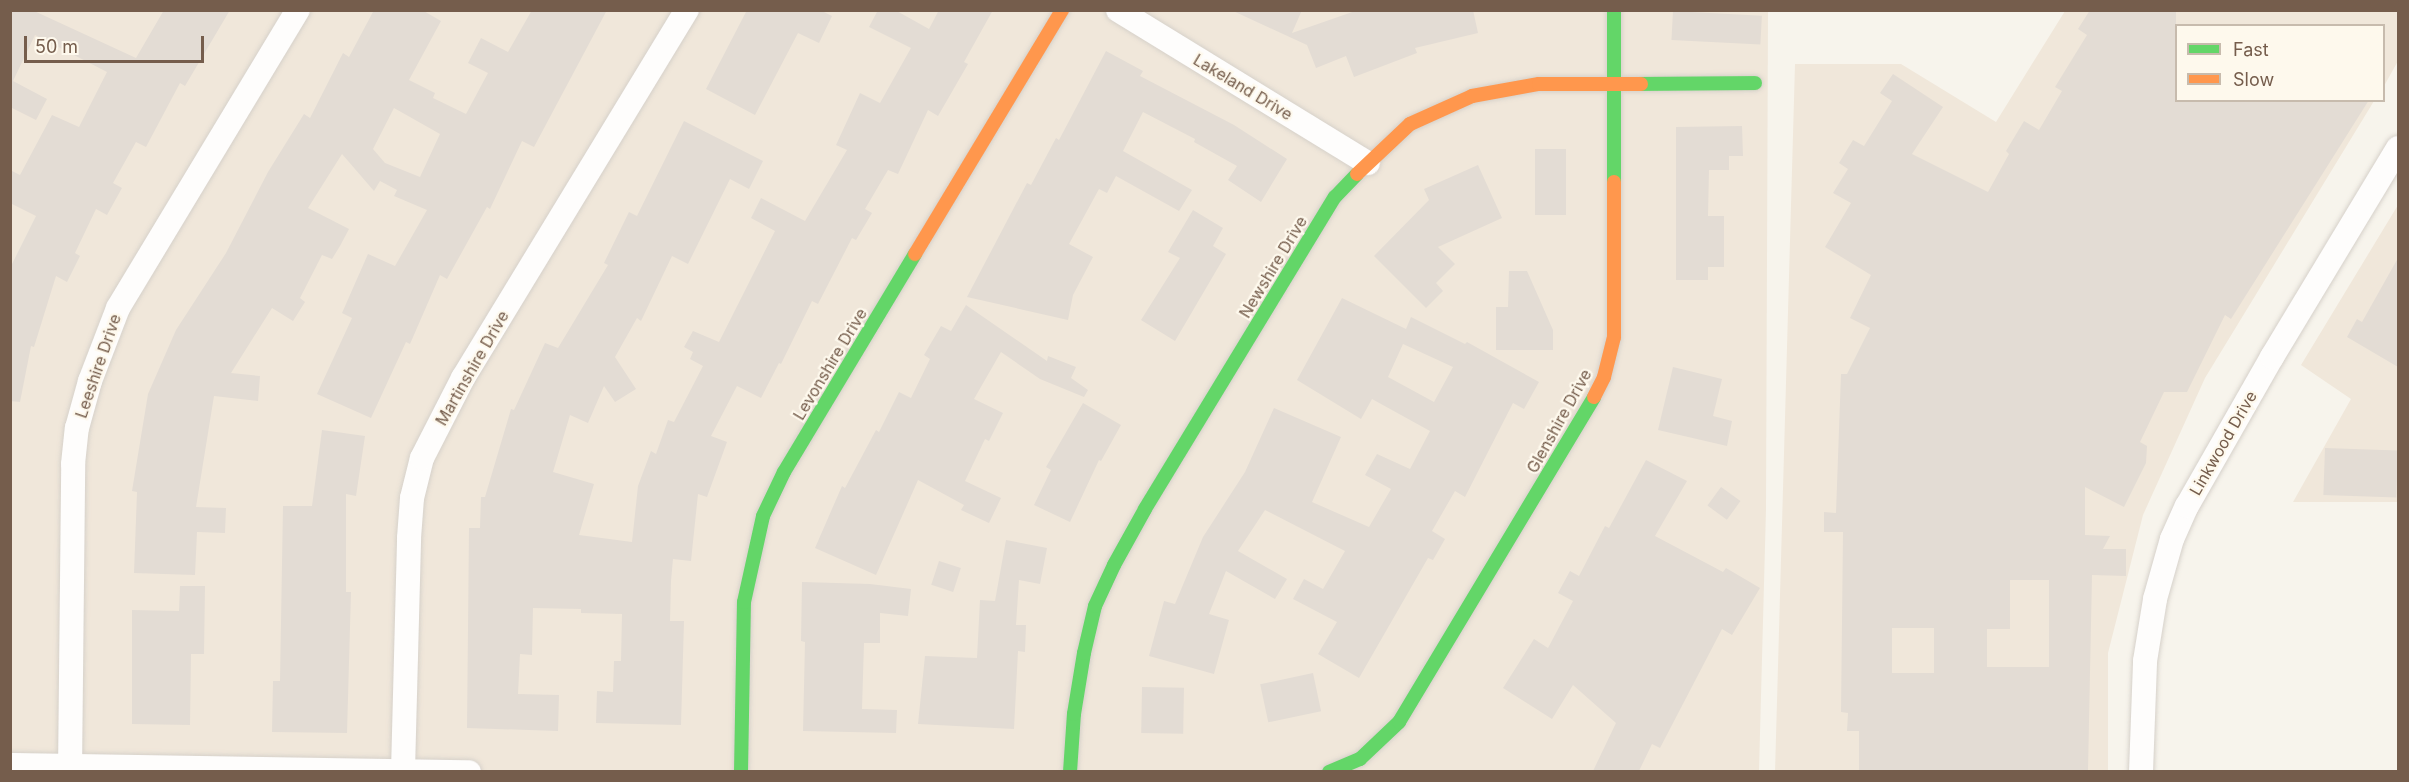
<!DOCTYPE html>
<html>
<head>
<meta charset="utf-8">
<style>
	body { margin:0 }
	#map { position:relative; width:2409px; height:782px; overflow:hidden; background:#f7f4ec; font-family:Inter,sans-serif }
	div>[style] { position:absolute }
	.residential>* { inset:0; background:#f0e7da }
	.building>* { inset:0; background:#e3dcd4; transform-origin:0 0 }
	.roads { filter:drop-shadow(0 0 2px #d6d1ca) drop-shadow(0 0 2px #d6d1ca) }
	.street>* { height:24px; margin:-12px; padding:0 12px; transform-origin:12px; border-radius:12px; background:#fefdfc }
	.fast>* { height:14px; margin:-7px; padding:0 7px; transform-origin:7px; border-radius:7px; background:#63d668 }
	.slow>* { height:14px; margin:-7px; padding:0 7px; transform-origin:7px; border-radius:7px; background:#ff974d }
	span { translate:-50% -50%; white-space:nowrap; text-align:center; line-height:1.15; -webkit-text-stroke:4.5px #fef9ed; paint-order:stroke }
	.street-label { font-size:16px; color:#755d4c }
	.frame { position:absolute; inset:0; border:12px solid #755d4c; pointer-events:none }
	.legend { position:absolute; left:2175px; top:24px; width:210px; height:78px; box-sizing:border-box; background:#fef9ed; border:2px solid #c7bbad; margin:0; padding:8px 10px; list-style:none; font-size:18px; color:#755d4c }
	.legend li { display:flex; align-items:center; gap:12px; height:30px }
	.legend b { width:30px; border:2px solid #c7bbad }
	.scale { position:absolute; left:24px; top:36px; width:180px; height:27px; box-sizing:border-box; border:3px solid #755d4c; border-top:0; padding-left:8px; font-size:18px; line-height:21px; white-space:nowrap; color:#755d4c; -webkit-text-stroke:4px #fef9ed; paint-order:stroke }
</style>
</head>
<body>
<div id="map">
	<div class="residential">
		<div style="clip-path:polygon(10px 11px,1768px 11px,1766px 509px,1759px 771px,11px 771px)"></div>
		<div style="clip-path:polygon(2065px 11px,2398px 11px,2398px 61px,2384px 86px,2384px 26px,2176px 26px,2176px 100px,2374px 101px,2205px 378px,2143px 515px,2108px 653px,2108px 771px,1775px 772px,1795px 64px,1901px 64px,1996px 122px)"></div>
		<div style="clip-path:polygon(2398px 205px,2398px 502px,2293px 502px,2351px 399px,2301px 365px)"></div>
	</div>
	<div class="building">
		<div style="clip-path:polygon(10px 10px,32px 10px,136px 58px,164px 10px,230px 10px,185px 86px,180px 83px,146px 147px,136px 142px,113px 183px,122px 188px,107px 215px,96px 209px,75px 253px,80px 256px,67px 282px,56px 276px,34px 347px,31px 346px,20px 402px,10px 401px,10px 268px,36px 216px,10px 203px,10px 170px,20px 175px,52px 115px,79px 127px,107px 72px,35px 35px,13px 81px,47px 99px,36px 120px,10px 107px)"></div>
		<div style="clip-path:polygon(evenodd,374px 10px,422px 10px,441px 21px,409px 80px,435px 93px,433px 98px,466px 114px,488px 73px,468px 63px,481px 38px,508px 52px,532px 10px,607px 10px,534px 147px,522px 141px,490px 209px,487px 207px,447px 279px,440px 275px,410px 344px,406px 342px,371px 418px,317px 394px,352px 318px,342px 313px,368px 254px,395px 266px,427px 210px,394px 196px,397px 190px,380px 181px,374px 191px,342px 154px,308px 208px,349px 229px,340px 246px,332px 259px,322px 255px,300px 298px,305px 302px,293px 321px,272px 308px,231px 373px,260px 376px,258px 401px,214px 396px,196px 507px,226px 508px,225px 533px,197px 532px,195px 575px,134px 573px,137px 492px,132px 491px,148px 394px,176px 330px,226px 253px,268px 172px,304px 114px,310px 118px,343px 53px,349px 57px,374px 10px,394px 108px,440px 134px,420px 177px,385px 163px,373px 149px,394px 108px)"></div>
		<div style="clip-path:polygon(747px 10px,820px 10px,832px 16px,819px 43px,798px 33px,755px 115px,706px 89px)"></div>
		<div style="clip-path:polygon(878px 10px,895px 10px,929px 29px,939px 10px,993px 10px,964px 62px,968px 64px,938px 116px,928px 110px,898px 174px,888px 170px,865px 209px,872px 213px,856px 240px,852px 238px,818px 304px,812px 301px,781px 364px,779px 363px,761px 398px,737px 386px,711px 436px,727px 442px,707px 497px,698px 494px,691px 561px,673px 559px,671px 581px,670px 621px,684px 621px,681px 725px,596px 723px,597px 691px,613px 692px,614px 661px,621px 661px,622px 614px,581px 613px,581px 609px,533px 608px,532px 655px,520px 654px,518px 694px,559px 695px,558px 731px,467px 728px,469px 528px,480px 528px,481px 497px,485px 497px,511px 409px,514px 410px,545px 343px,558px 348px,608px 265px,604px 263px,629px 212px,637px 216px,684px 121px,763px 161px,749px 189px,730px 179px,688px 264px,672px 256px,641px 321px,637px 318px,615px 357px,636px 389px,615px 402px,604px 386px,588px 423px,570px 415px,553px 472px,594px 484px,579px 535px,632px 542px,638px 486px,651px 451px,656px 454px,668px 420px,674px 422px,703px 366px,690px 359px,693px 352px,684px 347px,693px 331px,719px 342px,775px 231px,751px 218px,761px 198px,805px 221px,847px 150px,836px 145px,860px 93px,880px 103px,911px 48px,869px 27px)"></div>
		<div style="clip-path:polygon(1231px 10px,1302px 10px,1292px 33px,1358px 10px,1473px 10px,1478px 33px,1415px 48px,1417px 53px,1354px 77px,1346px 56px,1316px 68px,1307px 45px)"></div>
		<div style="clip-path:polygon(evenodd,2090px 10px,2176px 10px,2176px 100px,2369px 100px,2231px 319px,2225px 315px,2187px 392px,2164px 392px,2140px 442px,2147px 446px,2146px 463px,2124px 507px,2085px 487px,2085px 535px,2110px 536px,2103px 549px,2126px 549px,2126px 576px,2092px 575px,2088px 771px,1859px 771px,1859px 731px,1847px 731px,1848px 713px,1841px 712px,1843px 532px,1824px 532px,1824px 512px,1836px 513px,1841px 374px,1847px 374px,1870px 328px,1850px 318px,1871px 275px,1825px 247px,1851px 203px,1833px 193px,1848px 169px,1839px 163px,1853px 140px,1864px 146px,1892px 101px,1880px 93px,1893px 74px,1943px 107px,1912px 154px,1988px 192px,2009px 154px,2006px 151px,2024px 121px,2039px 130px,2062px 91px,2055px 87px,2087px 35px,2078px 29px,2090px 10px,2010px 580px,2049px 580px,2049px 667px,1987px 667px,1987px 629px,2010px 629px,2010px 580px,2090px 10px,1892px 628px,1934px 628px,1934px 673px,1892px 673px,1892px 628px)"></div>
		<div style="left:1673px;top:11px;width:89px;height:29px;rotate:3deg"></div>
		<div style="clip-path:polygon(1106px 51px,1143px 71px,1140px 76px,1234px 125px,1287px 159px,1261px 202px,1228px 180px,1237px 166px,1194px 142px,1195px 139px,1143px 112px,1123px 151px,1192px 190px,1179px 211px,1116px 176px,1107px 193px,1099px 189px,1069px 244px,1093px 257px,1073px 295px,1068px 320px,967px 297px,1027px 183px,1031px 185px,1056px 138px,1059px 140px)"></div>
		<div style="clip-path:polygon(1742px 126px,1743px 156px,1729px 156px,1729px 170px,1709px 170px,1708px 216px,1724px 216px,1724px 267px,1708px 267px,1708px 280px,1676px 280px,1676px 127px)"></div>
		<div style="left:1535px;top:149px;width:31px;height:66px"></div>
		<div style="clip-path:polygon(1478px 165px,1502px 218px,1438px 247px,1455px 264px,1436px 283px,1443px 291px,1426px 308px,1374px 256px,1429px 200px,1424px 189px)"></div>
		<div style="clip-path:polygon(1193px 210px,1223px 228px,1213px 246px,1226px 254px,1175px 341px,1141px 320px,1180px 258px,1168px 252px)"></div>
		<div style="clip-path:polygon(2398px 258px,2398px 367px,2347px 337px,2357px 319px,2362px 322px)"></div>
		<div style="clip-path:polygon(1509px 271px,1527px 271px,1553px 330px,1553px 350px,1496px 350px,1496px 307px,1508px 307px)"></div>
		<div style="clip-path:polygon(evenodd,1342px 298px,1406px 329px,1411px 317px,1465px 344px,1467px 342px,1539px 382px,1524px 409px,1513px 403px,1465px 497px,1455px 491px,1432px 531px,1445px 539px,1433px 560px,1428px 558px,1359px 678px,1318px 654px,1337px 622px,1293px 599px,1304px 579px,1323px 589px,1345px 551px,1265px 510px,1238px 551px,1287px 579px,1275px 599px,1226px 571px,1209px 614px,1229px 620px,1214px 674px,1149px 656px,1164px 601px,1175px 604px,1203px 537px,1245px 472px,1274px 408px,1341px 437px,1312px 502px,1369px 527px,1391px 489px,1365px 475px,1377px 454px,1410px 469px,1430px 431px,1372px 399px,1361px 419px,1297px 380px,1342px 298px,1403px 344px,1453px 367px,1434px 402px,1388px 377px,1403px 344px)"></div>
		<div style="clip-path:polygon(966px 305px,1047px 361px,1048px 356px,1076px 367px,1071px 378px,1088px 390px,1084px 397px,1040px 379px,1001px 352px,974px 399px,1003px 413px,989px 441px,985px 439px,965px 481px,1001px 498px,989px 523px,961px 510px,964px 505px,918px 480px,876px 575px,815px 548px,842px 486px,845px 488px,876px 430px,879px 432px,899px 392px,911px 398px,930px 359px,924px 355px,941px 326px,951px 331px)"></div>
		<div style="clip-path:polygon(1673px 367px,1722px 379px,1713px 416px,1732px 421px,1727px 446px,1658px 430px)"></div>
		<div style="clip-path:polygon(1083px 403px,1121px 425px,1101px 461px,1099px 460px,1070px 522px,1034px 505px,1051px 470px,1046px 467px)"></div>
		<div style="clip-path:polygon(322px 430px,365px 436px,356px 496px,346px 494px,346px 592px,351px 592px,347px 733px,272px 732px,273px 681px,280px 681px,283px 506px,312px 506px)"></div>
		<div style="left:2325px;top:448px;width:73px;height:47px;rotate:2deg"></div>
		<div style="clip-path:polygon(1646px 460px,1687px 481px,1655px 536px,1723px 572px,1726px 568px,1760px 588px,1732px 635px,1722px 629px,1660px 748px,1652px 744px,1639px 771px,1593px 771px,1616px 723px,1573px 685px,1552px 719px,1503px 688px,1534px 639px,1548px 648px,1573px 601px,1558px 593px,1570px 571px,1579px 576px,1605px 526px,1609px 528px)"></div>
		<div style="left:1721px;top:487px;width:24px;height:23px;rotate:36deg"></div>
		<div style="clip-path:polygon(1006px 540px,1047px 548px,1040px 584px,1019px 580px,1016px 625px,1026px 625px,1025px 652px,1018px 651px,1014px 729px,918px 724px,925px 656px,977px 658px,980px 600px,995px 601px)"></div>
		<div style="left:939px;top:561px;width:23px;height:25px;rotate:18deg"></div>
		<div style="clip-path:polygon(802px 582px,870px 584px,911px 589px,908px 616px,880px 613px,880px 643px,864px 643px,862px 709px,897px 710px,896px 733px,803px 731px,805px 642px,801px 641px)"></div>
		<div style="clip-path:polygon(180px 586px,205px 586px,204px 654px,191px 654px,190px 725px,132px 724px,132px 610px,179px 611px)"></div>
		<div style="left:1313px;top:673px;width:39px;height:54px;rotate:78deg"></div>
		<div style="left:1142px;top:687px;width:42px;height:46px;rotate:1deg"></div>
	</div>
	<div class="roads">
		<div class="street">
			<div style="left:1118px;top:10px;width:293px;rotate:31.5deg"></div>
			<div style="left:10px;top:765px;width:459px;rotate:0.9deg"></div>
			<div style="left:403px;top:771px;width:233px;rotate:-88.5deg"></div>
			<div style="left:409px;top:538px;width:40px;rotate:-85.7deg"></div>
			<div style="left:412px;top:498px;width:41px;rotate:-76deg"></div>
			<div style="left:422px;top:458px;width:90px;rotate:-62.9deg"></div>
			<div style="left:463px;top:378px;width:431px;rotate:-58.7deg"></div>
			<div style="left:70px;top:772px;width:308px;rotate:-89.4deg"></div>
			<div style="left:73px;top:464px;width:36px;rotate:-84deg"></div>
			<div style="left:77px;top:428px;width:49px;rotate:-74.5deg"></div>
			<div style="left:90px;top:381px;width:78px;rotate:-69deg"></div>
			<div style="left:118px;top:308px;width:348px;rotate:-58.9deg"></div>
			<div style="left:2141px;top:772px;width:111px;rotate:-87.9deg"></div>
			<div style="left:2145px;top:661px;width:63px;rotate:-80.8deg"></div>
			<div style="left:2155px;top:599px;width:62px;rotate:-74.2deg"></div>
			<div style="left:2172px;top:539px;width:36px;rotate:-66deg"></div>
			<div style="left:2187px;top:506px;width:172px;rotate:-60.3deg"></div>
			<div style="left:2272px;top:357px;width:244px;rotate:-58.9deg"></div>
		</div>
		<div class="fast">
			<div style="left:1614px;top:10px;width:172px;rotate:90deg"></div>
			<div style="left:1641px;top:84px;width:114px;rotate:-0.5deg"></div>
			<div style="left:741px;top:772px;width:170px;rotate:-89deg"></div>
			<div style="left:744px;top:602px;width:88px;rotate:-77.5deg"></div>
			<div style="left:763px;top:516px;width:49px;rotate:-64.5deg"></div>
			<div style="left:784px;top:472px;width:254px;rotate:-59deg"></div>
			<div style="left:1070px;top:772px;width:58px;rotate:-86.1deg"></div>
			<div style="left:1074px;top:714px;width:62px;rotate:-80.7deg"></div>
			<div style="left:1084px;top:653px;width:48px;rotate:-76.8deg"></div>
			<div style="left:1095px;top:606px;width:45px;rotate:-65.1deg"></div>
			<div style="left:1114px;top:565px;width:64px;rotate:-61deg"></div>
			<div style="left:1145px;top:509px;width:365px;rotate:-58.7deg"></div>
			<div style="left:1335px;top:197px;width:32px;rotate:-46deg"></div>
			<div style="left:1329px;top:772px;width:34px;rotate:-23deg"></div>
			<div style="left:1360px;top:759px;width:54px;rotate:-43.5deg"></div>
			<div style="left:1399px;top:722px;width:379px;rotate:-59deg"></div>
		</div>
		<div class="slow">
			<div style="left:1357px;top:174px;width:73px;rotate:-43.3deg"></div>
			<div style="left:1410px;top:124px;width:68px;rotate:-24.3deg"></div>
			<div style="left:1472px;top:96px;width:68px;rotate:-10.2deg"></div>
			<div style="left:1539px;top:84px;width:102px"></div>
			<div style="left:915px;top:254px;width:285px;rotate:-58.9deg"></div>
			<div style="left:1594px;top:397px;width:22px;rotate:-63deg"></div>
			<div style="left:1604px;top:377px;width:41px;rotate:-76deg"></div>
			<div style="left:1614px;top:337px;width:155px;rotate:-90deg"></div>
		</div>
	</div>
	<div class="street-label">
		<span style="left:1243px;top:87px;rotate:31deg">Lakeland Drive</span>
		<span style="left:1273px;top:267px;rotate:-59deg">Newshire Drive</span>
		<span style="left:830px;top:364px;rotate:-59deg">Levonshire Drive</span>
		<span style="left:98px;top:366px;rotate:-71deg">Leeshire Drive</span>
		<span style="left:472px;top:368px;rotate:-60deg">Martinshire Drive</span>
		<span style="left:1559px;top:421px;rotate:-61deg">Glenshire Drive</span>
		<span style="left:2223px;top:443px;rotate:-60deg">Linkwood Drive</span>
	</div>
	<div class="frame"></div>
	<ul class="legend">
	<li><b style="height:8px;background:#63d668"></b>Fast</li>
	<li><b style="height:8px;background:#ff974d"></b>Slow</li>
	</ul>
	<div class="scale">50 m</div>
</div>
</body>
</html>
